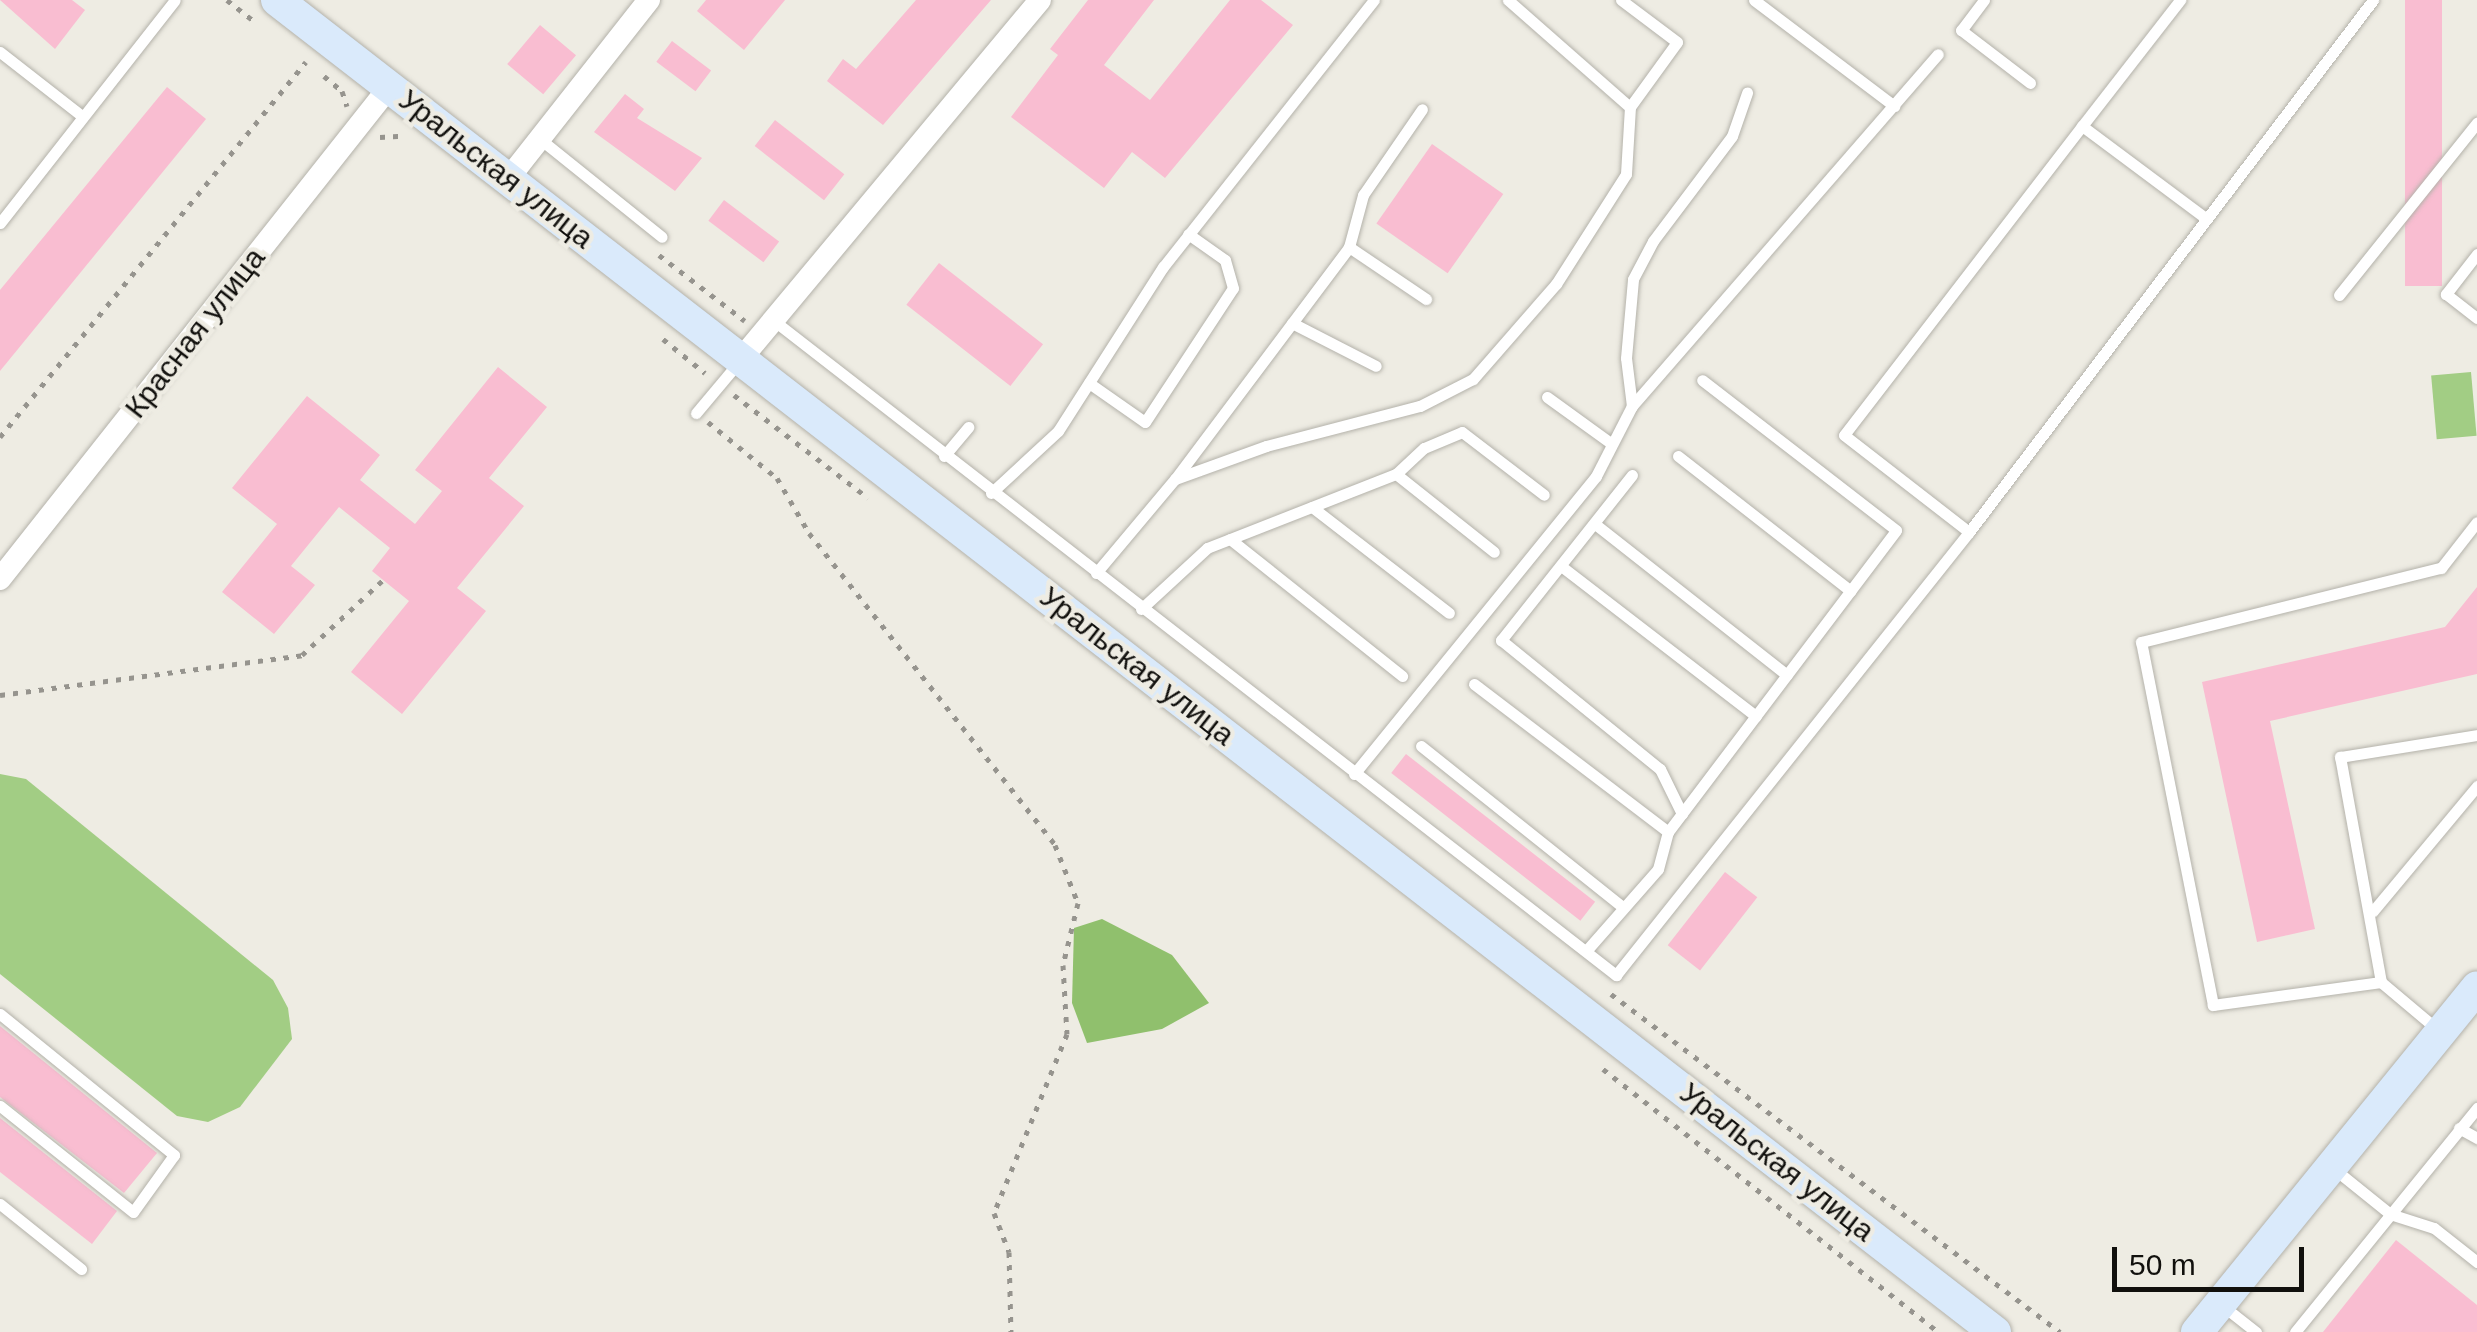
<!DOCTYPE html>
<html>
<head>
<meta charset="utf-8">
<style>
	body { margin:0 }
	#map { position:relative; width:2477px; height:1332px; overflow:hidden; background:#eeece3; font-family:Helvetica,sans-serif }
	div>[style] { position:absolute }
	.green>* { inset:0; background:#a2cd84; transform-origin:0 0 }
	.forest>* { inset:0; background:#90c06d }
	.building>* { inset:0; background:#f9bdd1; transform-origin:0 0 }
	.path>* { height:5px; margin-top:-2.5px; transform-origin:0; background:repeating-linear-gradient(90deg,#96948e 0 5px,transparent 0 13px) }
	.roads { filter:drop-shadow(0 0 2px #b4b2aa) drop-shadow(0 0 2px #b4b2aa) }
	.lane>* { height:11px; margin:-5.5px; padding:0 5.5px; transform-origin:5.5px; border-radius:5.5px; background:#fff }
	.street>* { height:22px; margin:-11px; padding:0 11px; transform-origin:11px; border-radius:11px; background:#fff }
	.secondary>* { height:32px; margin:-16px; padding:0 16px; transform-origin:16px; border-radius:16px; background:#daeafb }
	span { translate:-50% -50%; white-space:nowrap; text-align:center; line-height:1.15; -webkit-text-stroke:9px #eeece3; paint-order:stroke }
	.street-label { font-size:30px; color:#11100d }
	.scale { position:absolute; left:2112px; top:1247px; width:192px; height:45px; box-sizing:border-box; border:5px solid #11100d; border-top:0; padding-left:12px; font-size:30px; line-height:35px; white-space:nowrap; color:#11100d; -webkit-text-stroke:8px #eeece3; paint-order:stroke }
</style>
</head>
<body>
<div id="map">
	<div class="green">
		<div style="left:2471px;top:372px;width:64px;height:40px;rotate:85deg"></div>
		<div style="clip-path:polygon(0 774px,26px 779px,273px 980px,288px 1008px,292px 1039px,240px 1107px,208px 1122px,177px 1116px,0 974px)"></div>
	</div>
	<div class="forest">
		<div style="clip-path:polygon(1102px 919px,1172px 955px,1209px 1003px,1162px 1029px,1087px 1043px,1072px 1003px,1074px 928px)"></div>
	</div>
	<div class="building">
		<div style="clip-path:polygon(0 0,72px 0,85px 10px,55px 49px)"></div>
		<div style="clip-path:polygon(706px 0,785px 0,744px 50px,697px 11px)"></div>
		<div style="clip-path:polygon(916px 0,991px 0,883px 125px,827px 81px,843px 59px,856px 69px)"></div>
		<div style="clip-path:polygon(1088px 0,1154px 0,1104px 65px,1150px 100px,1230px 0,1261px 0,1293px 25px,1165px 178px,1132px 152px,1104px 188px,1011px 117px,1058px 55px,1050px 49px)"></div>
		<div style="left:2405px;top:0;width:37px;height:286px"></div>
		<div style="left:540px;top:25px;width:47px;height:51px;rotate:40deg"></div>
		<div style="left:672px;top:41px;width:49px;height:26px;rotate:37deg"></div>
		<div style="clip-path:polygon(167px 87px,206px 119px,0 371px,0 290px)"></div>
		<div style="clip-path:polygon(625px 94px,644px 109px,637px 118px,702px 158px,675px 191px,594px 132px)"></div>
		<div style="left:775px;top:120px;width:88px;height:33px;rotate:38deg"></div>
		<div style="left:1432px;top:144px;width:87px;height:97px;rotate:35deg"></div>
		<div style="left:724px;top:200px;width:69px;height:26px;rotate:37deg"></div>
		<div style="left:939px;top:263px;width:132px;height:53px;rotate:38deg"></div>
		<div style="clip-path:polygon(498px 367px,547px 407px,489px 478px,524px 506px,457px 588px,486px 611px,402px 714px,351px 672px,409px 601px,372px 571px,390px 548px,339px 507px,291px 566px,315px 585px,274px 634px,222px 592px,277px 524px,232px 488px,307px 396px,380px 455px,360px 480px,415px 524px,442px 491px,415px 470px)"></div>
		<div style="clip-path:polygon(2477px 587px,2477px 674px,2270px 721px,2315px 929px,2257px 942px,2202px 682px,2445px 627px)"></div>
		<div style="left:1406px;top:754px;width:240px;height:24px;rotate:38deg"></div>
		<div style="left:1725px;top:872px;width:41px;height:93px;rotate:38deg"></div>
		<div style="clip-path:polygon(0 1026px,157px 1153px,124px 1193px,0 1097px)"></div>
		<div style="clip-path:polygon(0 1118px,117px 1211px,92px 1244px,0 1172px)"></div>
		<div style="clip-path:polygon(2396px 1240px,2477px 1305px,2477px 1332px,2323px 1332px)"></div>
	</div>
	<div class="path">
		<div style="left:227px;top:0;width:37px;rotate:38deg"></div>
		<div style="left:324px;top:76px;width:23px;rotate:40deg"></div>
		<div style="left:342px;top:91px;width:16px;rotate:72deg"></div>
		<div style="left:380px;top:137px;width:22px;rotate:-3deg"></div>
		<div style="left:659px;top:255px;width:108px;rotate:37.5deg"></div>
		<div style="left:663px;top:339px;width:54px;rotate:39deg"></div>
		<div style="left:734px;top:395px;width:169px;rotate:37.5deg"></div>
		<div style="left:708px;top:422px;width:89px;rotate:39.1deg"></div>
		<div style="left:777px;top:478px;width:64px;rotate:59.8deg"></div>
		<div style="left:809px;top:533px;width:397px;rotate:51.7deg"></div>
		<div style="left:1055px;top:845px;width:62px;rotate:68.4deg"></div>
		<div style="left:1078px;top:903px;width:64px;rotate:103.6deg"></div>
		<div style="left:1063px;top:965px;width:69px;rotate:86.7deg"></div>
		<div style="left:1067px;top:1034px;width:193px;rotate:112.2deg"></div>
		<div style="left:994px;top:1213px;width:42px;rotate:69deg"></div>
		<div style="left:1009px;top:1252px;width:80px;rotate:88.6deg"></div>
		<div style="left:0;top:437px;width:484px;rotate:-50.8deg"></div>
		<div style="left:0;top:695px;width:305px;rotate:-7.5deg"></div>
		<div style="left:302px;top:655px;width:110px;rotate:-42.8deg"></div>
		<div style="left:1611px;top:994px;width:562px;rotate:36.97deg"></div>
		<div style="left:1603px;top:1069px;width:427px;rotate:38.1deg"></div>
	</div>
	<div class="roads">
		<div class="lane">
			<div style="left:1508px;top:0;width:162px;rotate:41.3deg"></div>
			<div style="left:1754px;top:0;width:176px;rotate:37.1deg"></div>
			<div style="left:1984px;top:0;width:38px;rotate:127deg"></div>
			<div style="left:1961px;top:30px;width:87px;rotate:37.5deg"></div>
			<div style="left:0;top:52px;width:104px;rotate:38deg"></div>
			<div style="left:2082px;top:126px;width:160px;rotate:-52.1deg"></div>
			<div style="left:540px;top:139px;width:156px;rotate:38.8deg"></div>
			<div style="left:0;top:223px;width:283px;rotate:-51.9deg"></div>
			<div style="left:1349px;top:247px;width:54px;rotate:-74.9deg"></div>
			<div style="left:1363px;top:195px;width:104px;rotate:-55.5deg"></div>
			<div style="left:2477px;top:254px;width:51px;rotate:127.8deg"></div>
			<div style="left:2446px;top:294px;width:39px;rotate:38deg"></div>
			<div style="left:2339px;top:295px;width:221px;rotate:-51.3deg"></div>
			<div style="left:773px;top:320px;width:1068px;rotate:37.85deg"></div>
			<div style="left:1616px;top:975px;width:566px;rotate:-51.45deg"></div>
			<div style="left:1969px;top:532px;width:668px;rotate:-52.79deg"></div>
			<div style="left:1292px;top:323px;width:94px;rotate:27.1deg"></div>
			<div style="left:1089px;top:383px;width:68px;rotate:34.9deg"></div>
			<div style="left:1145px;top:422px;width:160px;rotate:-56.7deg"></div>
			<div style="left:1233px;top:288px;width:29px;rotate:-106deg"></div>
			<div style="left:1225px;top:260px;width:45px;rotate:-144.9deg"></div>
			<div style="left:1547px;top:397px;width:80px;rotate:35.9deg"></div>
			<div style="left:1632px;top:406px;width:48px;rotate:-97.1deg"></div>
			<div style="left:1626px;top:358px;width:79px;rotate:-84.9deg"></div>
			<div style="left:1633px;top:279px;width:43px;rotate:-62.2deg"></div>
			<div style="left:1653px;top:241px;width:131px;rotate:-53deg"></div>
			<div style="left:1732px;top:136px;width:46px;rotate:-70.8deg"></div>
			<div style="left:696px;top:413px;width:65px;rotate:-50deg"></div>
			<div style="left:944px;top:456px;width:38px;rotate:-50deg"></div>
			<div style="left:1678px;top:456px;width:219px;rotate:38deg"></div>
			<div style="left:1396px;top:474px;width:125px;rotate:38.5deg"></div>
			<div style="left:1632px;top:475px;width:211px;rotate:128.4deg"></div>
			<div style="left:1501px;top:640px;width:205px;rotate:39.1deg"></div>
			<div style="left:1660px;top:769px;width:50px;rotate:63.9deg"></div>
			<div style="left:1175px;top:479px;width:97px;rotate:-19.9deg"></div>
			<div style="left:1266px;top:446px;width:159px;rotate:-14.6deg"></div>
			<div style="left:1420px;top:406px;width:59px;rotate:-27deg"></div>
			<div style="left:1473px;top:379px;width:126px;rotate:-48.9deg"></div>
			<div style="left:1556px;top:284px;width:130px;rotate:-57.5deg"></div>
			<div style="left:1626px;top:174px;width:67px;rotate:-86.6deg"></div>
			<div style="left:1630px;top:107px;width:80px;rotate:-54.1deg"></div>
			<div style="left:1677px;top:42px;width:70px;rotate:-143.1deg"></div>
			<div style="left:991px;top:493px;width:91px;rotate:-42.8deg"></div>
			<div style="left:1058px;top:431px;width:195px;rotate:-57.4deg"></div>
			<div style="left:1163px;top:267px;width:340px;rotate:-51.7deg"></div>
			<div style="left:1312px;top:507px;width:173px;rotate:37.7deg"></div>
			<div style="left:1595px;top:524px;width:244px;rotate:38.2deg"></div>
			<div style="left:1969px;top:532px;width:158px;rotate:-142.2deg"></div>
			<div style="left:1844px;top:435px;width:390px;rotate:-52.4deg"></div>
			<div style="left:2082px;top:126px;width:152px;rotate:36.7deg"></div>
			<div style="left:1230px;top:539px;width:220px;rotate:38.5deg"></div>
			<div style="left:1561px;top:566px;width:246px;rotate:37.6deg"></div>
			<div style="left:1096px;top:573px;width:123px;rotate:-50deg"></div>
			<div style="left:1175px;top:479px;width:290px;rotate:-53.1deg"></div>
			<div style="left:1349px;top:247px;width:93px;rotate:34deg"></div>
			<div style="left:1141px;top:609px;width:90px;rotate:-42.7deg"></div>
			<div style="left:1207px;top:548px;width:203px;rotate:-21.4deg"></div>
			<div style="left:1396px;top:474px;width:38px;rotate:-43deg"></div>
			<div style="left:1424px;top:448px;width:41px;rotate:-22.8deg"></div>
			<div style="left:1462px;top:432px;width:103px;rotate:37.5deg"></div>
			<div style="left:1474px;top:684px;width:244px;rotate:37.3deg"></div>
			<div style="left:1421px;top:746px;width:258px;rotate:38.6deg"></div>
			<div style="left:1354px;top:774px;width:384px;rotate:-50.9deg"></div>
			<div style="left:1596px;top:476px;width:79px;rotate:-62.8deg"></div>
			<div style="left:1632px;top:406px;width:466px;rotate:-49deg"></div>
			<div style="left:2373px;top:911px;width:163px;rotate:-50.2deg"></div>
			<div style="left:1586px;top:951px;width:109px;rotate:-48.7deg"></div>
			<div style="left:1658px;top:869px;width:38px;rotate:-75deg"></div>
			<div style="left:1668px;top:832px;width:378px;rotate:-52.9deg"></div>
			<div style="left:1896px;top:530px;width:245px;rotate:-142.3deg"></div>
			<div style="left:2381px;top:982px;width:170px;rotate:172.2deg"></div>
			<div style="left:2213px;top:1005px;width:370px;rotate:-101.2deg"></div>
			<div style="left:2141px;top:642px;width:309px;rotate:-13.9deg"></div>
			<div style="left:2441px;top:568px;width:58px;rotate:-52deg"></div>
			<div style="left:0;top:1014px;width:224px;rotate:39deg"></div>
			<div style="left:174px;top:1155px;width:70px;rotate:125.7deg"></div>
			<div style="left:133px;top:1212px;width:170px;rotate:-141.4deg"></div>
			<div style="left:2438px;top:1030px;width:75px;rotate:-139.9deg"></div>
			<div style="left:2381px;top:982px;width:229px;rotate:-100.3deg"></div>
			<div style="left:2340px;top:757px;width:139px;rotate:-9.1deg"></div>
			<div style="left:2459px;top:1128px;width:21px;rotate:29deg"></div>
			<div style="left:2333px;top:1168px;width:73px;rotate:38.9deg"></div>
			<div style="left:2390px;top:1214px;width:46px;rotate:17.7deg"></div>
			<div style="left:2434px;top:1228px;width:55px;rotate:38.3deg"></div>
			<div style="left:0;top:1204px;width:104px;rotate:38.7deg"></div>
			<div style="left:2223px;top:1306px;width:42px;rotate:38.2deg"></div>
			<div style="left:2295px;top:1332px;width:289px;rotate:-50.9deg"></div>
		</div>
		<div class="street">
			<div style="left:508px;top:179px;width:228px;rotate:-51.8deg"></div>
			<div style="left:741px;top:359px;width:467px;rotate:-50.2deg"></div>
			<div style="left:0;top:579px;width:629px;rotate:-51.65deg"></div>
		</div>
		<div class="secondary">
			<div style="left:277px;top:0;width:2174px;rotate:37.79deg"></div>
			<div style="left:2197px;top:1332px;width:444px;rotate:-50.9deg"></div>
		</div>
	</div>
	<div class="street-label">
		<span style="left:496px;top:169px;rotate:38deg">Уральская улица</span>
		<span style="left:195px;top:333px;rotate:-52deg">Красная улица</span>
		<span style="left:1137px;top:666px;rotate:38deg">Уральская улица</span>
		<span style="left:1777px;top:1162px;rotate:38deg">Уральская улица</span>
	</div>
	<div class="scale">50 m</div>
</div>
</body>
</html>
